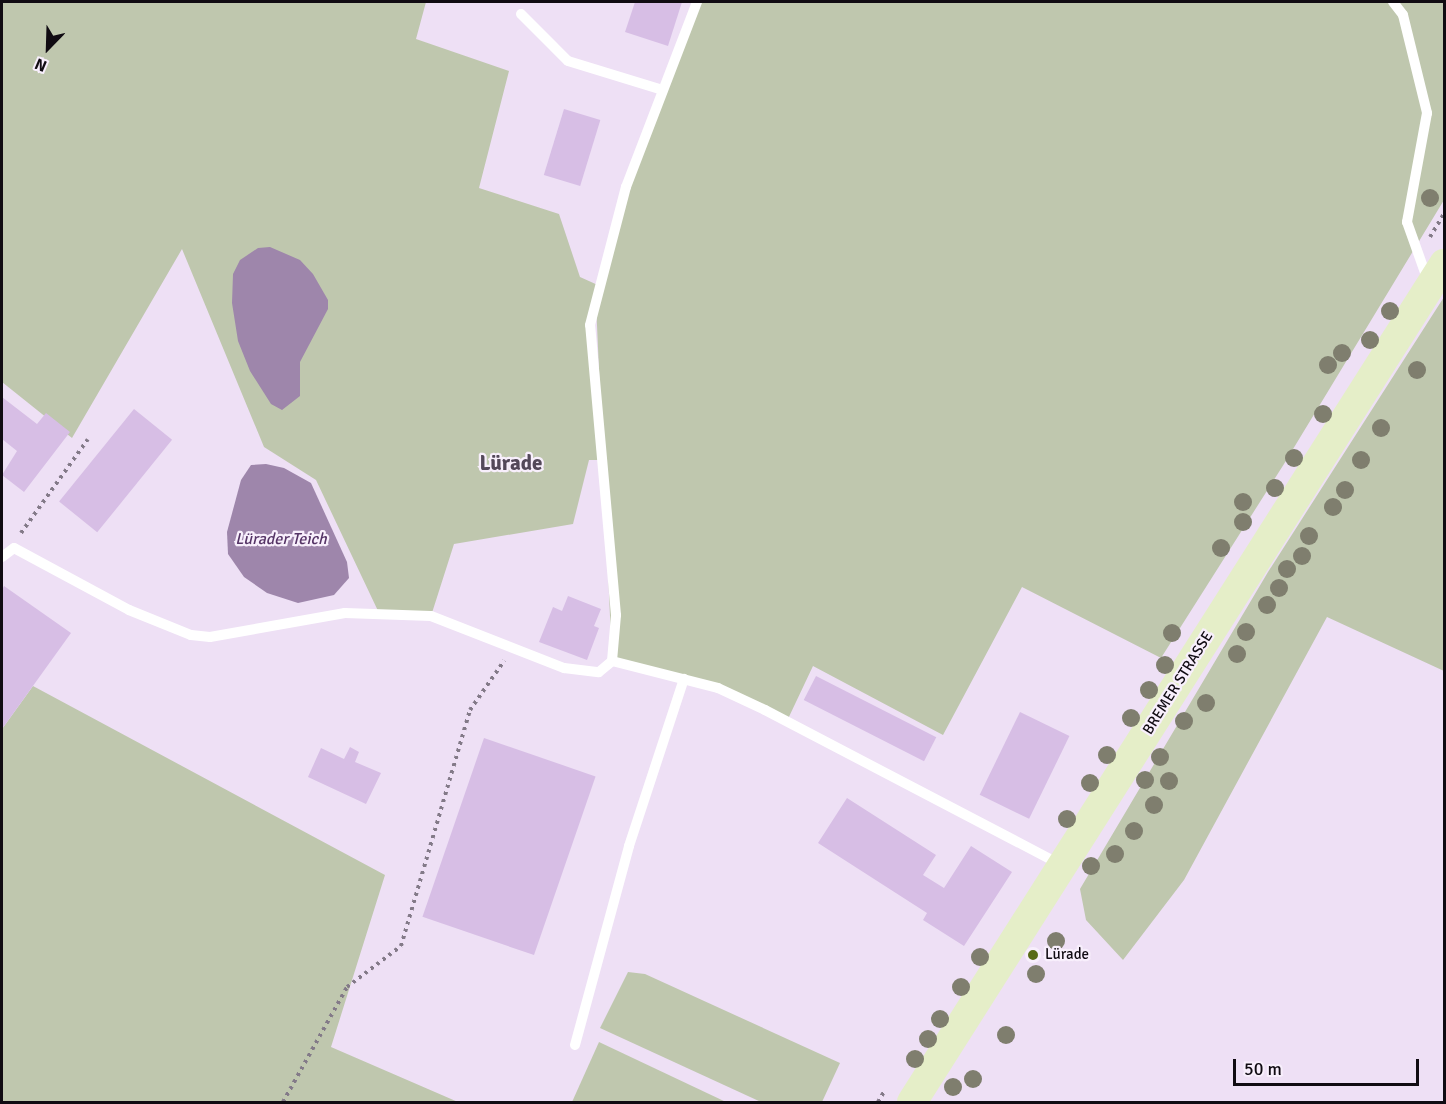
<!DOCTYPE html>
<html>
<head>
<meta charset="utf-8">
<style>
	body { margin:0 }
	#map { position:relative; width:1446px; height:1104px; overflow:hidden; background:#eee0f5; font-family:Signika,sans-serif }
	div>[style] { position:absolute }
	.green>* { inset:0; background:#bfc7ae }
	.water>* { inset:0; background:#9e86ab }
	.building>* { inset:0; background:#d7bee5; transform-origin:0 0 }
	.path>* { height:4px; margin-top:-2px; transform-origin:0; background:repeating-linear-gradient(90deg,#837a88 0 3px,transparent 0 7.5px) }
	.service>* { height:10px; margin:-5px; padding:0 5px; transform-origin:5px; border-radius:5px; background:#fff }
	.secondary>* { height:30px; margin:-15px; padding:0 15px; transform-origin:15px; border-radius:15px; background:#e5eec8 }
	.trees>* { width:18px; height:18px; margin:-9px; border-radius:50%; background:#7f7e6e }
	.dots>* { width:16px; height:16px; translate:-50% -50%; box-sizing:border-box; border:3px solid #f8effc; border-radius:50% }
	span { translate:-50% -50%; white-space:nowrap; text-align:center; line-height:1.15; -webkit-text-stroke:4.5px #f8effc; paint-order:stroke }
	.street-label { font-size:15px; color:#100b12 }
	.poi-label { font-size:15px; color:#100b12 }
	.left { translate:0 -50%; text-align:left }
	.water-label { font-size:16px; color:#553466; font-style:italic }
	.district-label { font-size:21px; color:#534859; font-weight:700 }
	.frame { position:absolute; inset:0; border:3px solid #100b12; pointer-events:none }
	.north { position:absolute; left:18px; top:18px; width:60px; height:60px; -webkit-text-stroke:4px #f8effc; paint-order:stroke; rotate:203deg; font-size:16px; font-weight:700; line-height:24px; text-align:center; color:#100b12 }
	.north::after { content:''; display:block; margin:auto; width:21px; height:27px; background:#100b12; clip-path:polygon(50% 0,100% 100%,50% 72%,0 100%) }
	.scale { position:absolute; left:1233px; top:1059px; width:186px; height:27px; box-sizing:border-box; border:3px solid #100b12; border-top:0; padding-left:8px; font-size:18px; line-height:21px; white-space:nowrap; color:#100b12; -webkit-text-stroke:4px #f8effc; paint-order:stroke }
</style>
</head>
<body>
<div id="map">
	<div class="green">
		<div style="clip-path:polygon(2px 2px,426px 2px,416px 39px,509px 71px,479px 188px,559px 214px,580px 277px,600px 286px,626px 187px,697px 2px,1444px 2px,1444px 200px,1284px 464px,1161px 658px,1022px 587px,943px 735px,813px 666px,787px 721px,718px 688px,612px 661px,596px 303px,590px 325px,602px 460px,589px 460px,573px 524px,454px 544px,431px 616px,379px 613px,316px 480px,264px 447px,182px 249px,72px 438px,2px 382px)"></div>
		<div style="clip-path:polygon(1444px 297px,1444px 671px,1327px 617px,1184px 880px,1123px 960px,1086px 920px,1080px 889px,1268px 572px)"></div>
		<div style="clip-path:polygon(33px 686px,385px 875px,331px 1047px,458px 1102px,2px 1102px,2px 729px)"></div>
		<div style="clip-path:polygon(628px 972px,645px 974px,840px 1063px,822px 1102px,761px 1102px,600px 1028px)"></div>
		<div style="clip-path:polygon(599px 1042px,726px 1102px,572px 1102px)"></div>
	</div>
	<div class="water">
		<div style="clip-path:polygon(270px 247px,300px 260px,313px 274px,328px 300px,328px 309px,300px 362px,300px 396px,282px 410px,271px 404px,250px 371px,238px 341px,232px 303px,233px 274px,240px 260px,258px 248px)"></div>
		<div style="clip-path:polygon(266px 464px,284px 468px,311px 483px,347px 562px,349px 578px,334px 595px,298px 603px,267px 593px,244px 577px,228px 554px,227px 532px,241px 480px,251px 465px)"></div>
	</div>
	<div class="building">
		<div style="clip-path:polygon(635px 2px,682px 2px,668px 46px,625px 32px)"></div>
		<div style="left:564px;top:109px;width:38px;height:69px;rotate:17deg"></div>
		<div style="clip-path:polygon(2px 397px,37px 424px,46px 413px,70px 432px,24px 492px,2px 475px,17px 451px,2px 439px)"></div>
		<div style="left:134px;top:409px;width:49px;height:119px;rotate:39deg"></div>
		<div style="clip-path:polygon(4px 586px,71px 633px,2px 729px,2px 590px)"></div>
		<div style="clip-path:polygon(568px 596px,601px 609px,594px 626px,599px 628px,587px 660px,539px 642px,553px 607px,562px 611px)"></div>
		<div style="left:816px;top:676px;width:135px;height:27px;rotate:27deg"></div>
		<div style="left:1020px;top:712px;width:55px;height:92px;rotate:26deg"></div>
		<div style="left:484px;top:738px;width:118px;height:189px;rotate:19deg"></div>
		<div style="clip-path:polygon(350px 747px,359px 752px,355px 762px,381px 773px,366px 804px,308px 777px,321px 748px,344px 759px)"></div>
		<div style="clip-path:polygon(847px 798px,936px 855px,923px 875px,944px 888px,971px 846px,1012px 872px,964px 946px,923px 920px,927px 913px,818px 843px)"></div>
	</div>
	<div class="path">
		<div style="left:1430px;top:237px;width:27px;rotate:-59deg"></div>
		<div style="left:21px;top:533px;width:115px;rotate:-54.5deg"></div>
		<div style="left:283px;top:1102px;width:132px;rotate:-60.9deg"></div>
		<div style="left:347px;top:987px;width:68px;rotate:-37.2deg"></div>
		<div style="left:401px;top:946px;width:246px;rotate:-73.7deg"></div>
		<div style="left:470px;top:710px;width:60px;rotate:-55.2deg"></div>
		<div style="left:878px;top:1102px;width:14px;rotate:-60deg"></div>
	</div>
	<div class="service">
		<div style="left:1393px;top:2px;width:16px;rotate:52deg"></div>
		<div style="left:1403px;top:15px;width:101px;rotate:76.2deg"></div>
		<div style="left:1427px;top:113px;width:111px;rotate:100.4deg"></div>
		<div style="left:1407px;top:222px;width:63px;rotate:70.4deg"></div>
		<div style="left:521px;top:14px;width:66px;rotate:45deg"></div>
		<div style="left:568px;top:61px;width:99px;rotate:17deg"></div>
		<div style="left:2px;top:557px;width:15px;rotate:-37deg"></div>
		<div style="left:14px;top:548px;width:131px;rotate:28.3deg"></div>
		<div style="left:129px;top:610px;width:67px;rotate:22deg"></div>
		<div style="left:191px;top:635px;width:19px;rotate:6deg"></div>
		<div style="left:210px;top:637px;width:137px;rotate:-10.1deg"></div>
		<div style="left:345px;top:613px;width:86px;rotate:2deg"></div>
		<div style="left:431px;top:616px;width:143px;rotate:21.4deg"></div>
		<div style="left:564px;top:668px;width:35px;rotate:7deg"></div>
		<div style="left:599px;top:672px;width:17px;rotate:-40deg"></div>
		<div style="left:612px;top:661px;width:46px;rotate:-85deg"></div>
		<div style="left:616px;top:615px;width:291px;rotate:-95.1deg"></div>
		<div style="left:590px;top:325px;width:143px;rotate:-75.4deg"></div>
		<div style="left:626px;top:187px;width:198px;rotate:-69deg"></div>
		<div style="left:612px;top:661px;width:109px;rotate:14.3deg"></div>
		<div style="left:718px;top:688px;width:52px;rotate:25.1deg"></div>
		<div style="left:765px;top:710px;width:332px;rotate:27.6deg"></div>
		<div style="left:575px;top:1045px;width:206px;rotate:-74.8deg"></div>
		<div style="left:629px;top:846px;width:176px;rotate:-71.8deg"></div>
	</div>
	<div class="secondary">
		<div style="left:912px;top:1102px;width:993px;rotate:-57.59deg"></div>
	</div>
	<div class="trees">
		<div style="left:1430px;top:198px"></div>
		<div style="left:1390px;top:311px"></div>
		<div style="left:1370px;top:340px"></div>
		<div style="left:1342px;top:353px"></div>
		<div style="left:1328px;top:365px"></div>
		<div style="left:1417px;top:370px"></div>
		<div style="left:1323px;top:414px"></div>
		<div style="left:1381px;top:428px"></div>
		<div style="left:1294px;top:458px"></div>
		<div style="left:1361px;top:460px"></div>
		<div style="left:1275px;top:488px"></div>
		<div style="left:1345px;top:490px"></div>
		<div style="left:1243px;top:502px"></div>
		<div style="left:1333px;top:507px"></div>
		<div style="left:1243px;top:522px"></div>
		<div style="left:1309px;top:536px"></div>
		<div style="left:1221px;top:548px"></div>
		<div style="left:1302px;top:556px"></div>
		<div style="left:1287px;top:569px"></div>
		<div style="left:1279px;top:588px"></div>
		<div style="left:1267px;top:605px"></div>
		<div style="left:1246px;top:632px"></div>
		<div style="left:1172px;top:633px"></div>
		<div style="left:1237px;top:654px"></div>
		<div style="left:1165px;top:665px"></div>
		<div style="left:1149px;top:690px"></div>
		<div style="left:1206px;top:703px"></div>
		<div style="left:1131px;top:718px"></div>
		<div style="left:1184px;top:721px"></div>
		<div style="left:1107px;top:755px"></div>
		<div style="left:1160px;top:757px"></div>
		<div style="left:1145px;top:780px"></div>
		<div style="left:1169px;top:781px"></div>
		<div style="left:1090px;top:783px"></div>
		<div style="left:1154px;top:805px"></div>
		<div style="left:1067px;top:819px"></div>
		<div style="left:1134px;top:831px"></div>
		<div style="left:1115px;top:854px"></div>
		<div style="left:1091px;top:866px"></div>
		<div style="left:1056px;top:941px"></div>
		<div style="left:980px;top:957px"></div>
		<div style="left:1036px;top:974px"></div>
		<div style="left:961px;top:987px"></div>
		<div style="left:940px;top:1019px"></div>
		<div style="left:1006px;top:1035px"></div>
		<div style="left:928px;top:1039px"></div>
		<div style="left:915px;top:1059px"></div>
		<div style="left:973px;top:1079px"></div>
		<div style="left:953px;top:1087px"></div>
	</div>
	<div class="dots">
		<div style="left:1033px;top:955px;background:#586a16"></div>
	</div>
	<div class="street-label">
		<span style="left:1178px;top:683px;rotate:-58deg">BREMER STRASSE</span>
	</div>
	<div class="poi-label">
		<span class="left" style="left:1045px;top:955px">Lürade</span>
	</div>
	<div class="water-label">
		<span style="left:281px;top:539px">Lürader Teich</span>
	</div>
	<div class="district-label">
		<span style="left:511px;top:463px">Lürade</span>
	</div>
	<div class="frame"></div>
	<div class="north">N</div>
	<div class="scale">50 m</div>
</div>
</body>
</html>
